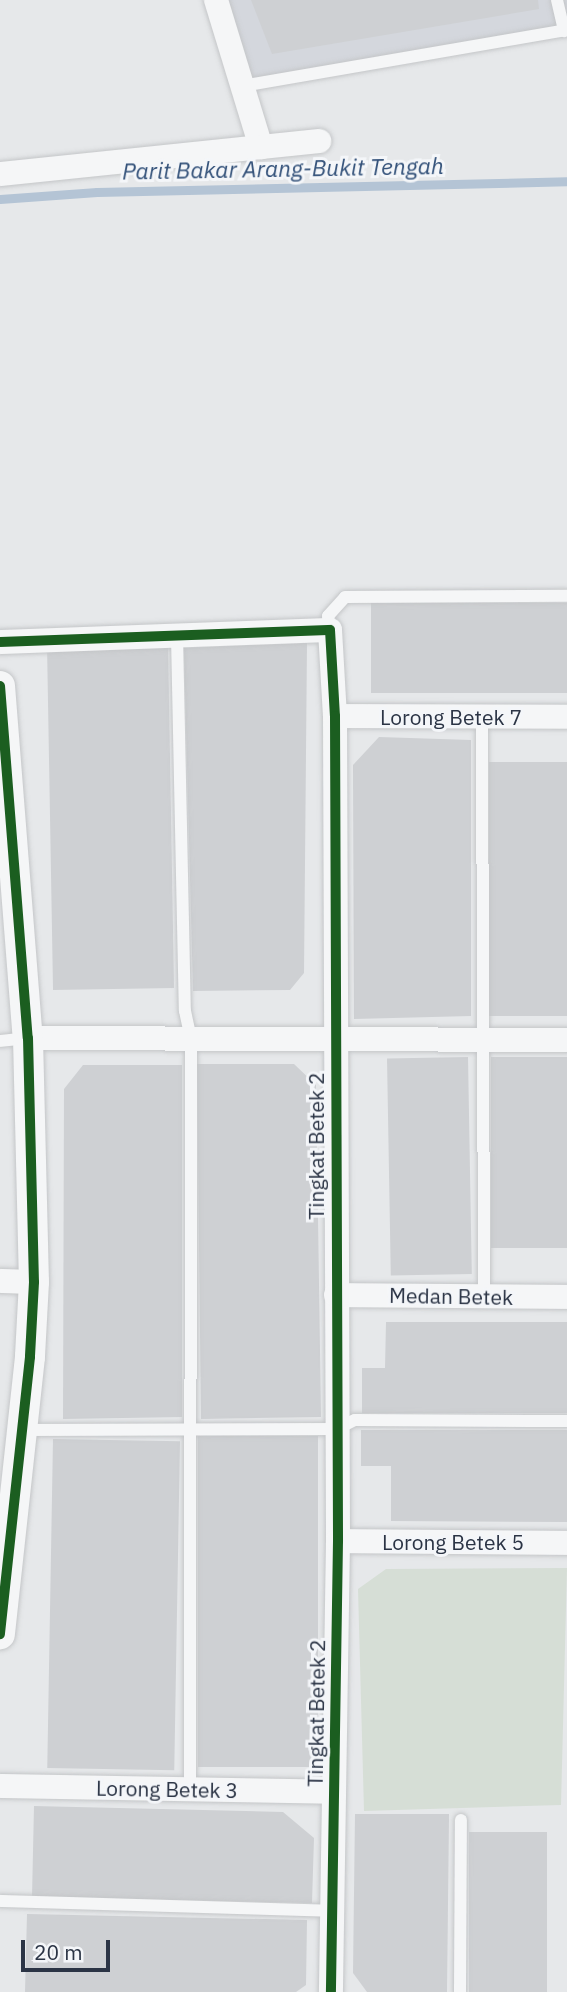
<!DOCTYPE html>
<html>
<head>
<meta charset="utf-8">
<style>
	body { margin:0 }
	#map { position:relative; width:567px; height:1992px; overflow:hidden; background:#e6e8ea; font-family:"IBM Plex Sans",sans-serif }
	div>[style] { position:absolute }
	.built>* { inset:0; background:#d4d7dd }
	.green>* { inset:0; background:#d6ded6 }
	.stream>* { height:9px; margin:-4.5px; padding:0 4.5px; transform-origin:4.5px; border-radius:4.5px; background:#b4c4d5 }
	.building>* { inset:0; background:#ced0d3; transform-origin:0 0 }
	.roads { filter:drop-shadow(0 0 2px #c4c6c8) drop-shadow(0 0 2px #c4c6c8) }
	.service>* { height:12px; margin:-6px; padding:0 6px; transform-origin:6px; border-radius:6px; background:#f5f6f7 }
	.minor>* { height:24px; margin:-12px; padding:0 12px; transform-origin:12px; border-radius:12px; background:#f5f6f7 }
	.tertiary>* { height:30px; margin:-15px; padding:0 15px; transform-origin:15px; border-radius:15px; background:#f5f6f7 }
	.cycleway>* { height:10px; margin:-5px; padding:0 5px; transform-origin:5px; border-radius:5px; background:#1b5e20 }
	span { translate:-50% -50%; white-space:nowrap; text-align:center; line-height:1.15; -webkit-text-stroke:6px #f4f6f9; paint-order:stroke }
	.street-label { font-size:21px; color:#2b3445 }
	.water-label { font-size:23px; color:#34527a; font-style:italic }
	.scale { position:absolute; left:21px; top:1940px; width:89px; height:32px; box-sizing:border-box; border:4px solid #2b3445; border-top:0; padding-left:9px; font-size:21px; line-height:24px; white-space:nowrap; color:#2b3445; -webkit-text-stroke:5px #f4f6f9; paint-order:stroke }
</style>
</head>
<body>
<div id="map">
	<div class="built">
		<div style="clip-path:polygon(217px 0,567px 0,567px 30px,242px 86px)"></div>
	</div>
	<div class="green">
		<div style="clip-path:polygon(567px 1568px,561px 1805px,364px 1811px,358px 1589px,386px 1569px)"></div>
	</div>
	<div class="stream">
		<div style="left:0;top:199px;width:97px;rotate:-4.1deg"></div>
		<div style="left:97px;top:192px;width:470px;rotate:-1.3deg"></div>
	</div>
	<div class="building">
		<div style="clip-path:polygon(251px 0,538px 0,539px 9px,272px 54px)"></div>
		<div style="left:567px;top:603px;width:90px;height:196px;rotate:90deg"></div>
		<div style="left:168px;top:643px;width:345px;height:121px;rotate:89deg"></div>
		<div style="clip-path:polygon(307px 643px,304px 973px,290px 990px,193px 991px,184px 648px)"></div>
		<div style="clip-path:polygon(379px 737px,471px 740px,471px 1016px,354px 1019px,353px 765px)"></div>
		<div style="left:567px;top:762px;width:254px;height:78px;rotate:90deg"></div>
		<div style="left:468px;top:1057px;width:217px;height:81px;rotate:89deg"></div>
		<div style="left:491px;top:1057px;width:76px;height:191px"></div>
		<div style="clip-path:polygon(197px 1064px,294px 1064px,316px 1085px,321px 1417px,201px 1419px)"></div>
		<div style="clip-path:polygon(83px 1065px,182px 1065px,182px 1417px,63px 1419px,64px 1089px)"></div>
		<div style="clip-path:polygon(386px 1322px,567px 1322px,567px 1413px,362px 1413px,362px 1368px,385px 1368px)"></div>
		<div style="clip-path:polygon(361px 1430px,567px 1430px,567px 1522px,391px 1521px,391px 1466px,361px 1466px)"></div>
		<div style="left:318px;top:1436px;width:331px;height:120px;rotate:90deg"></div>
		<div style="left:53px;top:1439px;width:127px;height:329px;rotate:1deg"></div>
		<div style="clip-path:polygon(34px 1806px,283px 1812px,314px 1838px,312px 1903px,32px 1897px)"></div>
		<div style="clip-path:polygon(355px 1814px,449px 1814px,447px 1992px,367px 1992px,353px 1973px)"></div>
		<div style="left:469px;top:1832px;width:78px;height:160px"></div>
		<div style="clip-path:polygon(27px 1914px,307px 1920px,306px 1985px,296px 1992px,25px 1992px)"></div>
	</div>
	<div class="roads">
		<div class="service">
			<div style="left:557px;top:0;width:32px;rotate:77deg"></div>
			<div style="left:242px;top:86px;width:330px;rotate:-9.8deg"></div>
			<div style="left:330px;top:630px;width:14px;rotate:-98deg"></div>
			<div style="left:328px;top:616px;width:25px;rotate:-48deg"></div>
			<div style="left:345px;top:597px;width:222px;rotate:-0.3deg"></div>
			<div style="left:177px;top:636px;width:375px;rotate:88.8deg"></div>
			<div style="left:185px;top:1011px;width:29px;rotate:78deg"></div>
			<div style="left:191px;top:1039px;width:750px;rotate:90.08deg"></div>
			<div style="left:482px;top:717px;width:580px;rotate:89.8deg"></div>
			<div style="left:0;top:1041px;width:27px;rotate:-6deg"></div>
			<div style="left:23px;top:1430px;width:314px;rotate:-0.2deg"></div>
			<div style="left:337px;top:1429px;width:20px;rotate:-27deg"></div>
			<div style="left:355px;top:1420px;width:212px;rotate:0.3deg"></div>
			<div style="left:0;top:1901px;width:332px;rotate:1.7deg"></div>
			<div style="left:460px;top:1992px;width:172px;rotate:-89.7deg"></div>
		</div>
		<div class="minor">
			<div style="left:216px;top:0;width:154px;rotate:73deg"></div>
			<div style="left:0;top:174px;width:321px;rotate:-5.9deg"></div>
			<div style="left:0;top:642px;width:330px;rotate:-2.1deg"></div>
			<div style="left:330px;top:630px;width:86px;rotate:86.7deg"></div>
			<div style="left:335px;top:716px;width:825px;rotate:89.79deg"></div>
			<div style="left:338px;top:1541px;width:451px;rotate:90.9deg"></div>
			<div style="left:335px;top:716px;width:232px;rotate:0.2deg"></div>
			<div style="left:28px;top:1038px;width:539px;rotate:0.21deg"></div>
			<div style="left:0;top:1281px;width:34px;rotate:2deg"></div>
			<div style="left:336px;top:1295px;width:231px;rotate:0.5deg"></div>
			<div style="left:338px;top:1541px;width:229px;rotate:0.5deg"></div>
			<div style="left:0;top:1786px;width:334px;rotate:1deg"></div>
		</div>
		<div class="tertiary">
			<div style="left:0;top:686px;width:353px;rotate:85.5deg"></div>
			<div style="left:28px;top:1038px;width:244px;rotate:88.6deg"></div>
			<div style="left:34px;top:1282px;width:75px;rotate:93.1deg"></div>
			<div style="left:30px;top:1357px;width:279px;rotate:96.2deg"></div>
		</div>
	</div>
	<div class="cycleway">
		<div style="left:0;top:642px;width:330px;rotate:-2.1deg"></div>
		<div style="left:330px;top:630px;width:86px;rotate:86.7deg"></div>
		<div style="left:335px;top:716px;width:825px;rotate:89.79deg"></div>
		<div style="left:338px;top:1541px;width:451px;rotate:90.9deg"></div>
		<div style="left:0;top:686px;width:353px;rotate:85.5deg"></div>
		<div style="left:28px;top:1038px;width:244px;rotate:88.6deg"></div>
		<div style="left:34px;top:1282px;width:75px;rotate:93.1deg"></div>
		<div style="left:30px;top:1357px;width:279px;rotate:96.2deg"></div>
	</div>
	<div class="street-label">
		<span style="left:451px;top:717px">Lorong Betek 7</span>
		<span style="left:316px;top:1146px;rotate:-90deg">Tingkat Betek 2</span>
		<span style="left:451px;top:1296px;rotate:1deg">Medan Betek</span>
		<span style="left:453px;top:1542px">Lorong Betek 5</span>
		<span style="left:316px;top:1713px;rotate:-89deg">Tingkat Betek 2</span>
		<span style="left:167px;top:1789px;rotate:1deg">Lorong Betek 3</span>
	</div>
	<div class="water-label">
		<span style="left:283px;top:168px;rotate:-1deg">Parit Bakar Arang-Bukit Tengah</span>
	</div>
	<div class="scale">20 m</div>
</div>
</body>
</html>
